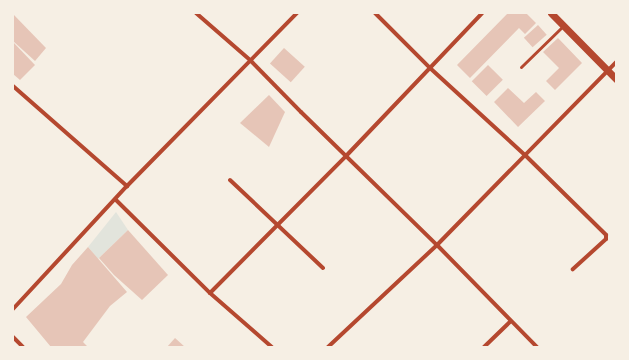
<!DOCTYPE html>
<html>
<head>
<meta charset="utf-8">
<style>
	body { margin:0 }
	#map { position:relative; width:629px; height:360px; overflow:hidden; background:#f6efe4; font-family:Ubuntu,sans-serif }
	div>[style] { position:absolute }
	.green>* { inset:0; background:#e2e4dc }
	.building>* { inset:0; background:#e6c5b7; transform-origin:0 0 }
	.service>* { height:3px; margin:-1.5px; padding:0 1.5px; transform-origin:1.5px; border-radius:1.5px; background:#b5482f }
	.minor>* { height:4px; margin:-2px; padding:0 2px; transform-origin:2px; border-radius:2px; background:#b5482f }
	.tertiary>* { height:7px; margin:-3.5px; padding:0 3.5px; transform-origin:3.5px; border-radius:3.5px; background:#b5482f }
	span { translate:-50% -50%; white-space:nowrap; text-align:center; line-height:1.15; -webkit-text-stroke:3px #f6efe4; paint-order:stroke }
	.frame { position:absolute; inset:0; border:14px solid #f6efe4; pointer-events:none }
</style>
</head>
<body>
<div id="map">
	<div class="green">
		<div style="clip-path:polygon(116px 212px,128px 230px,98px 259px,88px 247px)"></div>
	</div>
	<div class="building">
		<div style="clip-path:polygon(508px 13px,526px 13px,536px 23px,525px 34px,519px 28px,470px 78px,457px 65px)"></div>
		<div style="clip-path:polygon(13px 14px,46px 48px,35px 61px,13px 41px)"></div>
		<div style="left:538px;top:25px;width:13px;height:19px;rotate:48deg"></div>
		<div style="clip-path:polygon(558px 38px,582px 63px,555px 90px,546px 81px,559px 68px,543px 52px)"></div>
		<div style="clip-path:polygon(13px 42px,35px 65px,20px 80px,13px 74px)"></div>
		<div style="left:284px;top:48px;width:28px;height:21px;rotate:42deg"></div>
		<div style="left:488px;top:65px;width:21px;height:23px;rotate:45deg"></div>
		<div style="clip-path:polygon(508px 88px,524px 103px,536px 92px,545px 101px,518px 127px,494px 102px)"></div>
		<div style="clip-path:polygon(269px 95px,285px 112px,269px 147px,240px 123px)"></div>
		<div style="clip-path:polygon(128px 230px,168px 275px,142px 300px,114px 275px,99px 258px)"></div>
		<div style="clip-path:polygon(88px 247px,127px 292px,110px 306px,83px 342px,88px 347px,51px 347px,26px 317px,61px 284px,72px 265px)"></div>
		<div style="clip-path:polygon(175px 338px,185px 347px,167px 347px)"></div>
	</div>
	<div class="service">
		<div style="left:521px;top:67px;width:59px;rotate:-44.3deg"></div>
	</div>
	<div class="minor">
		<div style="left:196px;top:13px;width:72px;rotate:41deg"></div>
		<div style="left:250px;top:60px;width:73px;rotate:45.6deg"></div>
		<div style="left:301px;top:112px;width:190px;rotate:44.4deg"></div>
		<div style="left:437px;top:245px;width:143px;rotate:45.6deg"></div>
		<div style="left:375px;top:13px;width:78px;rotate:45deg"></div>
		<div style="left:430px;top:68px;width:129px;rotate:42.5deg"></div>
		<div style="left:525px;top:155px;width:114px;rotate:44.6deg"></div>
		<div style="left:606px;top:235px;width:4px;rotate:90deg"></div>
		<div style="left:606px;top:239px;width:45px;rotate:137.7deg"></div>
		<div style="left:13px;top:86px;width:152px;rotate:41.3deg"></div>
		<div style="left:230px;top:180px;width:128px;rotate:43.4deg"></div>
		<div style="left:116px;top:200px;width:132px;rotate:44.7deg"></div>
		<div style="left:210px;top:293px;width:82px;rotate:41.1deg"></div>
		<div style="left:210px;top:293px;width:194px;rotate:-45.2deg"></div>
		<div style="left:347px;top:155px;width:196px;rotate:-46.4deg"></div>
		<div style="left:13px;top:309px;width:168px;rotate:-47.2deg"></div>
		<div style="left:127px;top:186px;width:243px;rotate:-45.5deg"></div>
		<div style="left:13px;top:337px;width:14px;rotate:45deg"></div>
		<div style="left:328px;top:347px;width:149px;rotate:-43.1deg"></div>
		<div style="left:437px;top:245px;width:256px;rotate:-45.6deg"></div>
		<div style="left:484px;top:347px;width:37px;rotate:-44deg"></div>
	</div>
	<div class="tertiary">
		<div style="left:551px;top:13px;width:93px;rotate:45.4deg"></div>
	</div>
	<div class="frame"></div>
</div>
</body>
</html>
